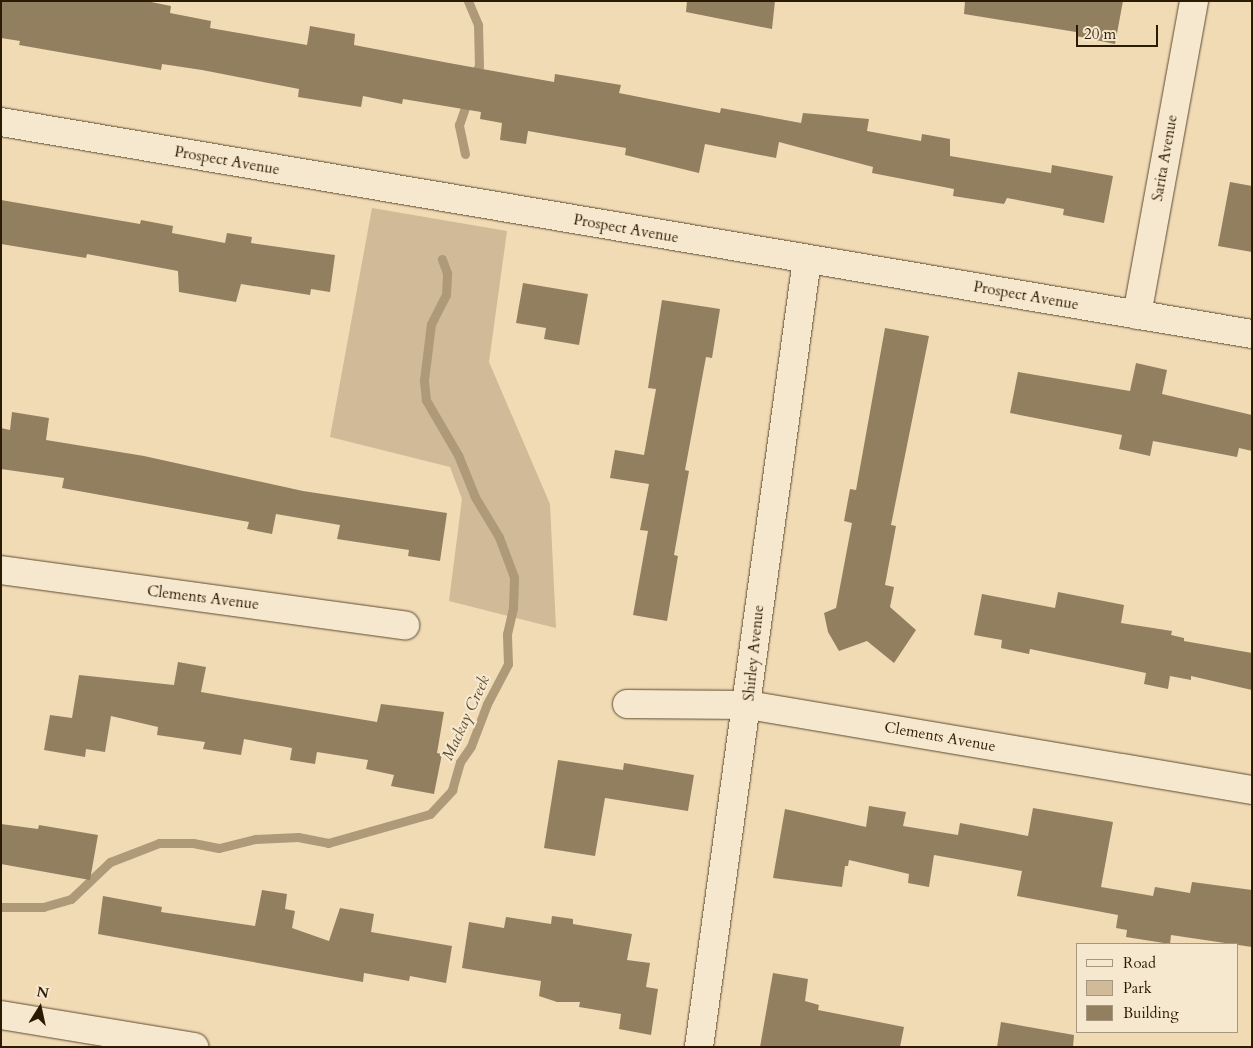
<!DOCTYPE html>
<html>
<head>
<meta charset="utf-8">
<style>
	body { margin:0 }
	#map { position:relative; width:1253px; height:1048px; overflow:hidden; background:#f1dbb5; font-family:Cardo,serif }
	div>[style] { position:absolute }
	.green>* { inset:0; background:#d0ba97 }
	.stream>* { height:9px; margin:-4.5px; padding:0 4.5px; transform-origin:4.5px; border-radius:4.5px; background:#ae9a78 }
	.building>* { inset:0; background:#927f60 }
	.roads { filter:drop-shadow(0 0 1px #5d4b30) drop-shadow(0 0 1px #5d4b30) }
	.minor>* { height:28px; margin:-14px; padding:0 14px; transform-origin:14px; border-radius:14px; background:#f6e8cf }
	span { translate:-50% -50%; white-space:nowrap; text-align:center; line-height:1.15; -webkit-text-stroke:4.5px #f6e8cf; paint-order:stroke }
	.street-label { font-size:15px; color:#2c1b03 }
	.water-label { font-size:16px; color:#604e32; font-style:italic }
	.frame { position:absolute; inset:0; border:2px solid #2c1b03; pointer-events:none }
	.legend { position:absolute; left:1076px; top:943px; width:162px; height:90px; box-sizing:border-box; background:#f6e8cf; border:1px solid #a5967d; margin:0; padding:6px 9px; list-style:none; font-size:15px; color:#2c1b03 }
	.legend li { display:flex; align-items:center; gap:10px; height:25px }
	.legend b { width:25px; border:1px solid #a5967d }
	.north { position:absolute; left:15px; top:983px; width:50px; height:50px; -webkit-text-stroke:4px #f6e8cf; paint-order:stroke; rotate:10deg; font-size:14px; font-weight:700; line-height:20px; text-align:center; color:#2c1b03 }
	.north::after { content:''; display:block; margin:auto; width:18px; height:22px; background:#2c1b03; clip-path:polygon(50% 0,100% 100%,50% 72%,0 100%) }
	.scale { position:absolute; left:1076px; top:25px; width:82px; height:22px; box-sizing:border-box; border:2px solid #2c1b03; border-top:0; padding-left:6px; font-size:15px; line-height:18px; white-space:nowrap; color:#2c1b03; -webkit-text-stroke:4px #f6e8cf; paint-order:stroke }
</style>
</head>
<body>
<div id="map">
	<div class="green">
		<div style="clip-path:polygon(372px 208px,507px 231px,489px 362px,550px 504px,556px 628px,449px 601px,462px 499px,450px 467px,330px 437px)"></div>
	</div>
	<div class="stream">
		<div style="left:468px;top:1px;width:26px;rotate:67deg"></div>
		<div style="left:478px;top:25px;width:41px;rotate:88.6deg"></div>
		<div style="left:479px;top:66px;width:13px;rotate:119deg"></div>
		<div style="left:465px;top:154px;width:30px;rotate:-102deg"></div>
		<div style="left:459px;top:125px;width:28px;rotate:-71deg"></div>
		<div style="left:1px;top:907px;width:42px"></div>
		<div style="left:43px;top:907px;width:29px;rotate:-16deg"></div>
		<div style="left:71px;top:899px;width:54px;rotate:-43.5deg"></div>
		<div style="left:110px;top:862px;width:53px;rotate:-21.2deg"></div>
		<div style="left:159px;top:843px;width:34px"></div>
		<div style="left:193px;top:843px;width:26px;rotate:11deg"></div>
		<div style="left:219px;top:848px;width:38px;rotate:-14deg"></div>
		<div style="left:256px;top:839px;width:42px;rotate:-2.7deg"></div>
		<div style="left:298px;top:837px;width:31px;rotate:11deg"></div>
		<div style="left:328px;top:843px;width:106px;rotate:-15.9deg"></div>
		<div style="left:430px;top:814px;width:33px;rotate:-47deg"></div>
		<div style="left:452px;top:790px;width:29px;rotate:-74deg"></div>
		<div style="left:460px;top:762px;width:19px;rotate:-55deg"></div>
		<div style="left:471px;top:746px;width:45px;rotate:-69.1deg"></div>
		<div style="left:487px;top:704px;width:45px;rotate:-62.3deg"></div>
		<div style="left:508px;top:664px;width:30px;rotate:-92deg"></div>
		<div style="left:507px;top:634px;width:27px;rotate:-77deg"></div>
		<div style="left:513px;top:608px;width:31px;rotate:-88deg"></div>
		<div style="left:514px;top:577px;width:43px;rotate:-110.6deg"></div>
		<div style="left:499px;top:537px;width:47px;rotate:-121deg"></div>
		<div style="left:475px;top:497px;width:45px;rotate:-112deg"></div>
		<div style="left:458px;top:455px;width:64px;rotate:-120.2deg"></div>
		<div style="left:426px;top:400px;width:20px;rotate:-96deg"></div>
		<div style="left:424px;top:380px;width:56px;rotate:-82.9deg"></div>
		<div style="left:431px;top:324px;width:33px;rotate:-63deg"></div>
		<div style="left:446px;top:295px;width:22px;rotate:-87deg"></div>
		<div style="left:447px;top:273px;width:15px;rotate:-110deg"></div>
	</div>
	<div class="building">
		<div style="clip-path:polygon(1px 1px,146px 1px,171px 6px,170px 13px,211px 21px,210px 28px,307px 45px,310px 26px,355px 34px,354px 45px,449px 63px,554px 82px,555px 74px,621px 85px,619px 93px,720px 113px,721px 108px,801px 123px,803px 113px,869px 119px,867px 131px,921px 141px,922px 134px,950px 139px,950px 156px,1051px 173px,1052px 165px,1113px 176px,1104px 223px,1063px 215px,1064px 209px,1007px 198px,1004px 204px,953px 196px,954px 189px,872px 173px,873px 167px,779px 142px,776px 158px,705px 144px,699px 173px,625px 155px,626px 148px,528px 131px,526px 144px,500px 140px,502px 123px,480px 119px,481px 112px,403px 99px,402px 104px,363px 96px,361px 107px,298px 97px,299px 89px,202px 70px,162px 64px,161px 70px,19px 45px,20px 41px,1px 38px)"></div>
		<div style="clip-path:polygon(687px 1px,775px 1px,772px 29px,686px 12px)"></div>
		<div style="clip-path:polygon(965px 1px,1123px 1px,1115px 44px,1076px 36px,1076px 32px,964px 14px)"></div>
		<div style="clip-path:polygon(1230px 182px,1252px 186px,1252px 252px,1218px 246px)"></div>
		<div style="clip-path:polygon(1px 200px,140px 224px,141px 220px,173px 226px,172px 233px,225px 243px,227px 233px,252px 237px,251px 243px,335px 255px,330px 292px,311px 289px,310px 295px,241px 284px,236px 302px,179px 292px,178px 271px,87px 254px,86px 258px,1px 244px)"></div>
		<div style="clip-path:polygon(523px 283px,588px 294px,579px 345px,544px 339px,546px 328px,516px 323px)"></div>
		<div style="clip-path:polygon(662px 300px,720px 309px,712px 358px,706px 357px,685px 470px,689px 471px,674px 555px,678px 556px,667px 621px,633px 615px,648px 531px,640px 530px,649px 484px,610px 478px,615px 450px,644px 455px,656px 389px,648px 388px)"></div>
		<div style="clip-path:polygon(885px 328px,929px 336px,891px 525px,896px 526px,885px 585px,894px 587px,890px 607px,916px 630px,894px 663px,867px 641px,839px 651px,828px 632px,824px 613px,836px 608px,852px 523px,844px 521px,850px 489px,856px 490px)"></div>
		<div style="clip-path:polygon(1136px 363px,1167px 370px,1162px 394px,1252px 415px,1252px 451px,1239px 448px,1237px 457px,1153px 441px,1150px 456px,1119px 449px,1122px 435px,1010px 413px,1018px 372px,1130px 391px)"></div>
		<div style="clip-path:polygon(12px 412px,49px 418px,46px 440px,144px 456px,303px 491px,447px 513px,440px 561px,408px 556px,409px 550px,337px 539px,340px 525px,276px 514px,272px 534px,247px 529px,249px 522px,62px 488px,64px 478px,1px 469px,1px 428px,10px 430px)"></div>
		<div style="clip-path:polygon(1058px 592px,1124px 605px,1121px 623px,1172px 631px,1171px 635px,1184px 638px,1184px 641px,1252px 653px,1252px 690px,1191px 676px,1191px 680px,1170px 676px,1168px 689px,1144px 684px,1146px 673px,1030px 649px,1029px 654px,1001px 648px,1002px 640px,974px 635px,982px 594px,1055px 608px)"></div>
		<div style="clip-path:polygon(178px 662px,206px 667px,201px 692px,377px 722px,381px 704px,444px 712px,437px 753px,442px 754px,434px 794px,391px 786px,394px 775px,366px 769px,368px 760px,317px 752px,315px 764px,290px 760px,292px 748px,244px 739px,241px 755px,203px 749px,205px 742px,157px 735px,158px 727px,111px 716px,105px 752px,86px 749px,85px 757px,44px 750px,50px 715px,72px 718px,79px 675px,174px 685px)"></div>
		<div style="clip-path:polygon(558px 760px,623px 770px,624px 763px,694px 775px,688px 811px,605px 798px,595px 856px,544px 848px)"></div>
		<div style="clip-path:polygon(869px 806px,906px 812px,903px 826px,958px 835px,960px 823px,1028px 836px,1033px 808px,1113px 822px,1101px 887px,1153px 896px,1155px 887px,1190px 893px,1192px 882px,1252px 890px,1252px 947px,1171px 935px,1170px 944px,1126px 937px,1127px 930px,1116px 928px,1118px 915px,1017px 896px,1022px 871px,934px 855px,929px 887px,908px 883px,909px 874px,849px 860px,848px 866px,845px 866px,842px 887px,773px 878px,785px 809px,866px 827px)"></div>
		<div style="clip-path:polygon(1px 824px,38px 829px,39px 825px,98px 835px,90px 880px,1px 864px)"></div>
		<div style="clip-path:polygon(262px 890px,287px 894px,285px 909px,295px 911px,292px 928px,329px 941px,340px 908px,374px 914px,371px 932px,452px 946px,446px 983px,410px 976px,409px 981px,364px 973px,363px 982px,98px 934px,103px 896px,162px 907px,161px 912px,255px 926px)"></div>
		<div style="clip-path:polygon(552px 916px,573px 919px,573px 924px,632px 934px,627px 960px,650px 963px,646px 987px,658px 989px,651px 1035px,619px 1029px,621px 1014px,579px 1007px,580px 1002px,557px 1002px,539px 996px,541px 981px,462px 968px,469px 922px,504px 928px,506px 917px,551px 924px)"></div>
		<div style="clip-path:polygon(773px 973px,808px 979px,805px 1001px,819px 1005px,818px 1010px,904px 1027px,900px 1047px,760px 1047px)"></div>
		<div style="clip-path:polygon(1001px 1022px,1074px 1035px,1073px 1047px,997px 1047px)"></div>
	</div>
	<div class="roads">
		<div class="minor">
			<div style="left:1px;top:122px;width:1269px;rotate:9.62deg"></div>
			<div style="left:1137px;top:315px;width:319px;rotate:-79.7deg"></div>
			<div style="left:1px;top:570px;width:408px;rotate:7.8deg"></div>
			<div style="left:627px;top:704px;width:121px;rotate:0.5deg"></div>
			<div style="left:748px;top:705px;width:511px;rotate:9.57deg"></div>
			<div style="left:1px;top:1015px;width:196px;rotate:9.4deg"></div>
			<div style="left:699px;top:1047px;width:794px;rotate:-82.19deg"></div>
		</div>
	</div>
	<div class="street-label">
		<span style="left:1165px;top:158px;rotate:-80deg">Sarita Avenue</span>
		<span style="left:227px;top:161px;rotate:10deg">Prospect Avenue</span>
		<span style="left:626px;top:229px;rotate:10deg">Prospect Avenue</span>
		<span style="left:1026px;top:296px;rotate:10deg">Prospect Avenue</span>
		<span style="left:203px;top:598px;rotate:7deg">Clements Avenue</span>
		<span style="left:754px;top:653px;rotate:-84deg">Shirley Avenue</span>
		<span style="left:940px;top:737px;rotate:10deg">Clements Avenue</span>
	</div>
	<div class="water-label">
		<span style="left:466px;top:718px;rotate:-65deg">Mackay Creek</span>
	</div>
	<div class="frame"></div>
	<ul class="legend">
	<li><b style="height:6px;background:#f6e8cf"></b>Road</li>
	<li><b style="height:14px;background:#d0ba97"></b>Park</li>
	<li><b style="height:14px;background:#927f60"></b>Building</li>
	</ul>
	<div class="north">N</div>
	<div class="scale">20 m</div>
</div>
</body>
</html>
